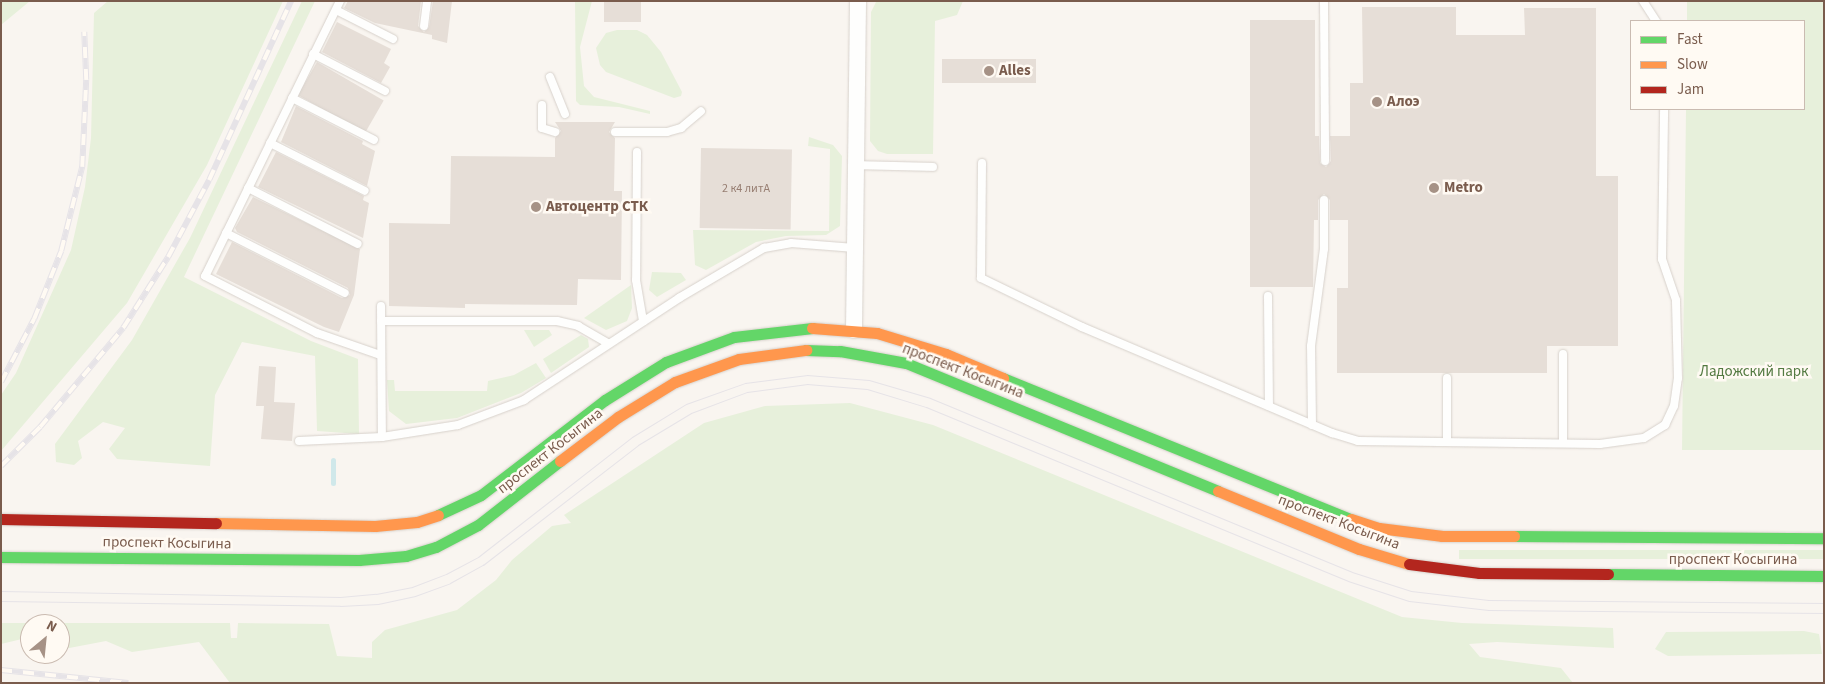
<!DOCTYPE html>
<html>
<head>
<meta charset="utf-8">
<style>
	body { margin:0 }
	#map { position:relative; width:1825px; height:684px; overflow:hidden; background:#f9f5f0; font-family:"Source Sans 3",sans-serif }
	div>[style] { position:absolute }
	.green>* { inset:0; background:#e7f0db; transform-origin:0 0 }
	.stream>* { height:5px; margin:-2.5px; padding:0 2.5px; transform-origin:2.5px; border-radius:2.5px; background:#d0e8ea }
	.building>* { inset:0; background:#e6ded7; transform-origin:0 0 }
	.roads { filter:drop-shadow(0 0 1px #d7d1cb) drop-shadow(0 0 1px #d7d1cb) }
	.lane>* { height:8px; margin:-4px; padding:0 4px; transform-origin:4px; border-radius:4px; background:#fefefd }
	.street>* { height:16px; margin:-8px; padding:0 8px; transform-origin:8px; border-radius:8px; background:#fefefd }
	.fast>* { height:11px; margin:-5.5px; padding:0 5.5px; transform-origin:5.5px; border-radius:5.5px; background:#63d668 }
	.slow>* { height:11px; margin:-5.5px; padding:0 5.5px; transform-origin:5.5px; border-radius:5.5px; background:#ff974d }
	.jam>* { height:11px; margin:-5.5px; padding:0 5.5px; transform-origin:5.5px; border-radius:5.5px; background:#b3261e }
	.tram>* { height:1px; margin:-0.5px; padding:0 0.5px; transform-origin:0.5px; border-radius:0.5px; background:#e6e3e7 }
	.rail>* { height:5.5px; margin-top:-2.75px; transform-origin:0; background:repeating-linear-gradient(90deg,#fffaf3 0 11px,#e6e3e7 0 22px); box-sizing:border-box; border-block:1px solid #e6e3e7 }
	.dots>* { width:14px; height:14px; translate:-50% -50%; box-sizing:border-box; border:2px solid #fffaf3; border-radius:50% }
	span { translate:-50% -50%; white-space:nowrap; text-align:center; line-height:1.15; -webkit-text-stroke:5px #fffaf3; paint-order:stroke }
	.number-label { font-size:12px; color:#977e72 }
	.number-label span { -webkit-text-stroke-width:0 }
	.poi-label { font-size:15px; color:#7a5c4d; font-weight:700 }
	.left { translate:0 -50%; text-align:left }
	.street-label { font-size:15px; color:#7a5c4d }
	.park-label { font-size:15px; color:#537a41 }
	.frame { position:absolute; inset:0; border:2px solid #7a5c4d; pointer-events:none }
	.legend { position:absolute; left:1630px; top:20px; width:175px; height:90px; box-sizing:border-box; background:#fffaf3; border:1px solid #cabbb1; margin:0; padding:6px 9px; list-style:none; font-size:15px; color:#7a5c4d }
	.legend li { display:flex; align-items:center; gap:10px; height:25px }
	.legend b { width:25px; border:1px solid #cabbb1 }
	.north { position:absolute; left:20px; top:614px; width:50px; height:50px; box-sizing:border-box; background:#fffaf3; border:1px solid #cabbb1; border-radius:50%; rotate:28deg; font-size:14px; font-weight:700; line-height:20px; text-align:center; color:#7a5c4d }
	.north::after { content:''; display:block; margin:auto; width:18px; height:22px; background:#a69286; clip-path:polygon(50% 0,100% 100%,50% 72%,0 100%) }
</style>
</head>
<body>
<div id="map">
	<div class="green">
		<div style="clip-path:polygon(1px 1px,30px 1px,1px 25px)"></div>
		<div style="clip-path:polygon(108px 1px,283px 1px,207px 165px,127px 303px,1px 451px,1px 395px,16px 373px,71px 250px,85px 187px,91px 138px,94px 13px)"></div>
		<div style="clip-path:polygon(302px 1px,315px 1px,184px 277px,311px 341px,358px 359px,359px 434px,317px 431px,315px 356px,242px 342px,215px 395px,210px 466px,117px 459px,109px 449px,125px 428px,103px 422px,78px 441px,82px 458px,74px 465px,56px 462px,55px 444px,132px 340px,190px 238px)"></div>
		<div style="clip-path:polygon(575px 1px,592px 1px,580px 47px,584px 86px,594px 97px,650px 111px,650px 114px,619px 107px,580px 105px,576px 101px)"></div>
		<div style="clip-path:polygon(963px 1px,957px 15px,935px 21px,933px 154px,887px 154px,878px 151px,870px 141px,871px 12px,876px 2px)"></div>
		<div style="clip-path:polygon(1687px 1px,1824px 1px,1824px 450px,1682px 450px,1686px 109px,1804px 109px,1804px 21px,1687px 21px)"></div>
		<div style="clip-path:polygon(617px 30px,637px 30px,647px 35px,661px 52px,682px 92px,681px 96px,674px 98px,606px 72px,600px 65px,596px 48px,606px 33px)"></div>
		<div style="clip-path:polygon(809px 137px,833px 145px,842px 156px,840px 226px,826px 235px,786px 236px,756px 242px,706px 270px,695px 265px,693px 230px,829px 231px,830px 149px,808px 146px)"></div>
		<div style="clip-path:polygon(652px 272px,681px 273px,686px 280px,657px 297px,649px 290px)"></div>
		<div style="clip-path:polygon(631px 285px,632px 308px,627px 321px,606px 330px,584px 318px)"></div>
		<div style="clip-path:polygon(524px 330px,549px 330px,552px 335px,534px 347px)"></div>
		<div style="clip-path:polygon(581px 335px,588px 339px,589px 347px,551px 373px,543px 359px)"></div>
		<div style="clip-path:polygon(536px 363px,546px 378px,521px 393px,457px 418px,406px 424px,389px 411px,387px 380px,394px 380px,395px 391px,487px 391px,488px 381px,514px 375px)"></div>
		<div style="clip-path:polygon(850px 403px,933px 425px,1402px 617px,1462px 623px,1613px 628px,1614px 648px,1497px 642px,1469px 644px,1480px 657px,1561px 668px,1573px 683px,230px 683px,199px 642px,132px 652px,106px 641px,64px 649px,60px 648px,60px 624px,30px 624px,30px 641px,22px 639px,1px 644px,1px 623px,230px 623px,231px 638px,237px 638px,238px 623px,329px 624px,337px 656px,372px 658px,372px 642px,385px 630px,457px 610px,496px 580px,512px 560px,552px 526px,571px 523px,564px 515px,704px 423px,765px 406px)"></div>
		<div style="left:1459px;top:550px;width:365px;height:9px"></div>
		<div style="clip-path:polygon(1804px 631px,1819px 634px,1822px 654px,1668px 656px,1655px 649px,1666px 632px)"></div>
	</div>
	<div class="stream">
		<div style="left:333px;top:460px;width:23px;rotate:90deg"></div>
	</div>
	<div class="building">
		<div style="clip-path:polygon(348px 1px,421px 1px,418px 26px,424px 32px,429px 27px,433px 1px,452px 1px,447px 43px,432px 39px,432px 35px,375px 23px,344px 8px)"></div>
		<div style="left:604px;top:1px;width:37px;height:21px"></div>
		<div style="clip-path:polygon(1362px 7px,1456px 7px,1456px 35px,1525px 35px,1524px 8px,1596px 8px,1596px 176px,1618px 176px,1618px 346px,1547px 346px,1547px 373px,1337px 373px,1337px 288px,1348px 288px,1348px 220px,1330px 220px,1330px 200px,1324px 194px,1318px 200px,1318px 220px,1314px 220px,1313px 287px,1250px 287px,1250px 20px,1315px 20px,1315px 136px,1319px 136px,1320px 163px,1326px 167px,1331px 161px,1330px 136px,1350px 136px,1350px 83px,1363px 83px)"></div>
		<div style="clip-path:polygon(337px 22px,391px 49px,384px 63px,390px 67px,381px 83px,322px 52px)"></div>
		<div style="left:942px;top:59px;width:94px;height:24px"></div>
		<div style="left:317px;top:62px;width:77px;height:38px;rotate:30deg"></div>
		<div style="clip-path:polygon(296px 106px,363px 141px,362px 144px,375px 151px,367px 186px,281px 142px)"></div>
		<div style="clip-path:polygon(555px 122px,615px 122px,609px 132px,615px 138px,614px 191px,622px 191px,621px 280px,578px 279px,577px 305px,465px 304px,465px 308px,389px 306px,389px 223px,450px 224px,451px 156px,555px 157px,555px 138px,561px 131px)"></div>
		<div style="left:701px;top:148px;width:91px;height:80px;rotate:1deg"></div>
		<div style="clip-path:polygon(276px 152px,364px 196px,363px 200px,369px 203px,363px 238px,258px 187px)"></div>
		<div style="clip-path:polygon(253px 197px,360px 249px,354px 295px,339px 332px,324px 327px,216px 274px,232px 242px,342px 298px,350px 295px,348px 288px,237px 232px,235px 228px)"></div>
		<div style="clip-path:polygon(259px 366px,276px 367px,274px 402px,295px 403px,292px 441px,261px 439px,264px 406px,256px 406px)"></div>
	</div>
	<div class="roads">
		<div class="lane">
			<div style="left:340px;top:1px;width:306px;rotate:116.1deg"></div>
			<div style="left:205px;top:276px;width:126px;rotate:27deg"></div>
			<div style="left:317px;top:333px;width:67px;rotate:19.2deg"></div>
			<div style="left:1324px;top:1px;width:160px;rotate:89.6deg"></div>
			<div style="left:1643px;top:1px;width:24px;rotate:57deg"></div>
			<div style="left:336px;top:10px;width:64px;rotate:27deg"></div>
			<div style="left:424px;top:26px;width:25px;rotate:-83deg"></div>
			<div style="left:313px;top:54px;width:81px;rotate:27.2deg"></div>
			<div style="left:550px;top:77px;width:40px;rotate:68deg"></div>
			<div style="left:292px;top:98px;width:92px;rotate:27.1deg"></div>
			<div style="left:542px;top:105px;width:23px;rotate:90deg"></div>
			<div style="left:542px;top:128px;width:14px;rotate:17deg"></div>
			<div style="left:615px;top:132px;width:52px"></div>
			<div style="left:667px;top:132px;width:15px;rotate:-16deg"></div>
			<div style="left:681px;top:128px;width:26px;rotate:-40deg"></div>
			<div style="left:270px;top:143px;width:106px;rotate:26.8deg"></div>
			<div style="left:637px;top:152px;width:128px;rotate:90.4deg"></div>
			<div style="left:636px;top:280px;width:42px;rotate:80.3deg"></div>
			<div style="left:982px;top:163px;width:115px;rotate:90.5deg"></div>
			<div style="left:981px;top:278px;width:112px;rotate:25.9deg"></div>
			<div style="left:1082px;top:327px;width:272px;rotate:23deg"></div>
			<div style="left:1332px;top:433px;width:27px;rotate:17deg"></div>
			<div style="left:1358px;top:441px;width:242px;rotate:0.7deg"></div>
			<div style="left:1600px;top:444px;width:44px;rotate:-7.8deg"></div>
			<div style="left:1644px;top:438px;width:25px;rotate:-32deg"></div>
			<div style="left:1665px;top:425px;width:21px;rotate:-65deg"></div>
			<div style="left:1674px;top:406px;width:28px;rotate:-82deg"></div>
			<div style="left:1678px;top:378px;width:78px;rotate:-91.5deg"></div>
			<div style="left:1676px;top:300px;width:43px;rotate:-108.9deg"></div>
			<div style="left:1662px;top:259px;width:150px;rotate:-89.2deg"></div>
			<div style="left:856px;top:165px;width:77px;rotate:1.5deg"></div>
			<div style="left:248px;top:188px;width:123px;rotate:27deg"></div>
			<div style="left:226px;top:233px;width:133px;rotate:26.8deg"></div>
			<div style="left:1268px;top:296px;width:110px;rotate:89.5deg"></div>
			<div style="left:381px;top:306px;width:131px;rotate:89.6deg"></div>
			<div style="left:382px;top:437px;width:77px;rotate:-9deg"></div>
			<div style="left:458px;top:425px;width:71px;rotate:-20.7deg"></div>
			<div style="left:524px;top:400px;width:186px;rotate:-33.3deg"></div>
			<div style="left:679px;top:298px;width:99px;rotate:-30.5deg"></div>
			<div style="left:764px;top:248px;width:27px;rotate:-10deg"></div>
			<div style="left:791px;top:243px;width:64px;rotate:4.5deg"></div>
			<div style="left:381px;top:321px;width:176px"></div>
			<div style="left:557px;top:321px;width:22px;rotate:13deg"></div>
			<div style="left:578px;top:326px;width:34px;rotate:30deg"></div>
			<div style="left:1312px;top:425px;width:79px;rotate:-90.7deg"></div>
			<div style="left:1311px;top:346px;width:98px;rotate:-82.4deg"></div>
			<div style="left:1324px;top:249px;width:49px;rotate:-90deg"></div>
			<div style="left:299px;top:441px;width:83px;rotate:-2.8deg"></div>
			<div style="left:1447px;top:441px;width:63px;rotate:-90deg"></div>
			<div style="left:1563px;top:443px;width:89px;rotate:-90deg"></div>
		</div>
		<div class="street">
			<div style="left:854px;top:330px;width:329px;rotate:-89.3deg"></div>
		</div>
		<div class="fast">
			<div style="left:806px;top:350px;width:34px;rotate:2deg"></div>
			<div style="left:840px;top:351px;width:67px;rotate:10.3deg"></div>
			<div style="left:906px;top:363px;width:337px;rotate:22.3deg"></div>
			<div style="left:1003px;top:378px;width:375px;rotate:22.1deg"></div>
			<div style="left:438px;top:515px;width:47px;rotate:-24.9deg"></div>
			<div style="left:481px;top:495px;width:156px;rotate:-37.5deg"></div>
			<div style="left:605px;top:400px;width:72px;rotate:-31.9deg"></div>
			<div style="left:666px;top:362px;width:72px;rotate:-20.2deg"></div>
			<div style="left:734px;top:337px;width:79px;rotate:-6.6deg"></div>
			<div style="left:1514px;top:536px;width:310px;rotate:0.4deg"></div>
			<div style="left:1px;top:557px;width:358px;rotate:0.5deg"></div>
			<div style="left:359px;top:560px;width:47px;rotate:-4.9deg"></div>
			<div style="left:406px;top:556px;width:31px;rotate:-17deg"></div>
			<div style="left:436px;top:547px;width:47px;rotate:-27.6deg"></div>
			<div style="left:478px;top:525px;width:104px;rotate:-38deg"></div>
			<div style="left:1608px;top:574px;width:216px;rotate:0.5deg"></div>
		</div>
		<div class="slow">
			<div style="left:812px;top:328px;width:65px;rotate:4.4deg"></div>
			<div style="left:877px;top:333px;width:72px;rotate:16.9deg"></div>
			<div style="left:946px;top:354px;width:62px;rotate:22.8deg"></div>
			<div style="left:560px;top:461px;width:73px;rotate:-37.2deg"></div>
			<div style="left:618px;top:417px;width:67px;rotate:-31.6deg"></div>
			<div style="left:675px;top:382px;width:68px;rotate:-19.8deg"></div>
			<div style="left:739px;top:359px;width:68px;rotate:-7.7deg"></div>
			<div style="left:1218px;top:491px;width:152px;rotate:22.4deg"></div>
			<div style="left:1359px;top:549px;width:52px;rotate:16.7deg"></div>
			<div style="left:1351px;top:519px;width:29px;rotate:18deg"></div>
			<div style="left:1379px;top:528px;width:64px;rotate:7.2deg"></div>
			<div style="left:1442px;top:536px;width:72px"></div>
			<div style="left:216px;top:523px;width:159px;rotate:1.1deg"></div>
			<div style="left:375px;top:526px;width:42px;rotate:-5.4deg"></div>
			<div style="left:417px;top:522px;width:22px;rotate:-18deg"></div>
		</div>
		<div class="jam">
			<div style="left:1px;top:519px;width:215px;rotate:1.1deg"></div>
			<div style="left:1409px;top:564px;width:71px;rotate:7.3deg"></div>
			<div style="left:1479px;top:573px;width:129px;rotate:0.4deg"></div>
		</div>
	</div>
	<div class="tram">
		<div style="left:1px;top:591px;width:339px;rotate:1deg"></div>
		<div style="left:340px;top:597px;width:36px;rotate:-5deg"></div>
		<div style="left:376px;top:594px;width:37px;rotate:-11deg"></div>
		<div style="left:412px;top:587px;width:36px;rotate:-21deg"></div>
		<div style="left:446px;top:574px;width:36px;rotate:-28deg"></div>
		<div style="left:478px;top:557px;width:195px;rotate:-37.9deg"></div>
		<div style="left:632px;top:437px;width:63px;rotate:-31.4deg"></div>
		<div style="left:686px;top:404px;width:63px;rotate:-19.6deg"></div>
		<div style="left:745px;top:383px;width:63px;rotate:-7.4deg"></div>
		<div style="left:807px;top:375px;width:62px;rotate:4.6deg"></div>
		<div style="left:869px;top:380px;width:64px;rotate:16.4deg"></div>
		<div style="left:930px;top:398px;width:456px;rotate:22.4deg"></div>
		<div style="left:1352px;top:572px;width:62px;rotate:17.9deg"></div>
		<div style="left:1411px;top:591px;width:78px;rotate:6.7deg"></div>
		<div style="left:1488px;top:600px;width:336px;rotate:0.5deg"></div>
		<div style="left:1px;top:601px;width:339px;rotate:0.8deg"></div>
		<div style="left:340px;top:606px;width:38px;rotate:-3deg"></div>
		<div style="left:378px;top:604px;width:38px;rotate:-12deg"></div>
		<div style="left:415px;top:596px;width:37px;rotate:-20deg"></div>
		<div style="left:450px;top:583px;width:38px;rotate:-29deg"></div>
		<div style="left:483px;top:565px;width:196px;rotate:-37.7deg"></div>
		<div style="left:638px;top:445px;width:62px;rotate:-31.1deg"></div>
		<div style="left:691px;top:413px;width:60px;rotate:-20.6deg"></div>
		<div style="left:747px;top:392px;width:61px;rotate:-7.6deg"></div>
		<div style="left:807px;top:384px;width:60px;rotate:4.8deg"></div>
		<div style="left:867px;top:389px;width:62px;rotate:17deg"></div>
		<div style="left:926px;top:407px;width:456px;rotate:22.4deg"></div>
		<div style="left:1348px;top:581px;width:64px;rotate:18.2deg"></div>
		<div style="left:1409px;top:601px;width:80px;rotate:6.5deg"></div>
		<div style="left:1488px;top:610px;width:336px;rotate:0.5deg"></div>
	</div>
	<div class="rail">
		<div style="left:1px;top:382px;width:71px;rotate:-62.4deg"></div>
		<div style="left:34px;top:319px;width:73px;rotate:-68.3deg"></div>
		<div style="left:61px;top:251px;width:87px;rotate:-76deg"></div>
		<div style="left:82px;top:167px;width:87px;rotate:-87.4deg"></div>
		<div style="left:86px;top:80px;width:48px;rotate:-92.4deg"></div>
		<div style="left:1px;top:466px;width:55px;rotate:-45deg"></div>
		<div style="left:40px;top:427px;width:129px;rotate:-50deg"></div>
		<div style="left:123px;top:328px;width:84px;rotate:-57.6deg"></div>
		<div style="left:168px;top:257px;width:87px;rotate:-62deg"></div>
		<div style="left:209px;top:180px;width:197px;rotate:-65.4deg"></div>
		<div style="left:1px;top:670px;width:128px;rotate:5.8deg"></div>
	</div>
	<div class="dots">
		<div style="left:989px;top:71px;background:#a69286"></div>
		<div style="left:1377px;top:102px;background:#a69286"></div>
		<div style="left:1434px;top:188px;background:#a69286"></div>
		<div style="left:536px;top:207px;background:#a69286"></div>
	</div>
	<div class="number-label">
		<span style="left:746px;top:189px">2 к4 литА</span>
	</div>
	<div class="poi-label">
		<span class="left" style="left:999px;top:71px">Alles</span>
		<span class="left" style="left:1387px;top:102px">Алоэ</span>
		<span class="left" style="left:1444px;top:188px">Metro</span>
		<span class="left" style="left:546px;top:207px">Автоцентр СТК</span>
	</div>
	<div class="street-label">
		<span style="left:963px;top:371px;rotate:21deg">проспект Косыгина</span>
		<span style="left:550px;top:451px;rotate:-38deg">проспект Косыгина</span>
		<span style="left:1339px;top:522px;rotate:21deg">проспект Косыгина</span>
		<span style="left:167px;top:543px;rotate:1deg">проспект Косыгина</span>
		<span style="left:1733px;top:560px">проспект Косыгина</span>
	</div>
	<div class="park-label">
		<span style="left:1754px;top:372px">Ладожский парк</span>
	</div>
	<div class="frame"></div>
	<ul class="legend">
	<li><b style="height:6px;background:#63d668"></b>Fast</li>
	<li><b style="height:6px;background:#ff974d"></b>Slow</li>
	<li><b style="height:6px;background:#b3261e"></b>Jam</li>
	</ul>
	<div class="north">N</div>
</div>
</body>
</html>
